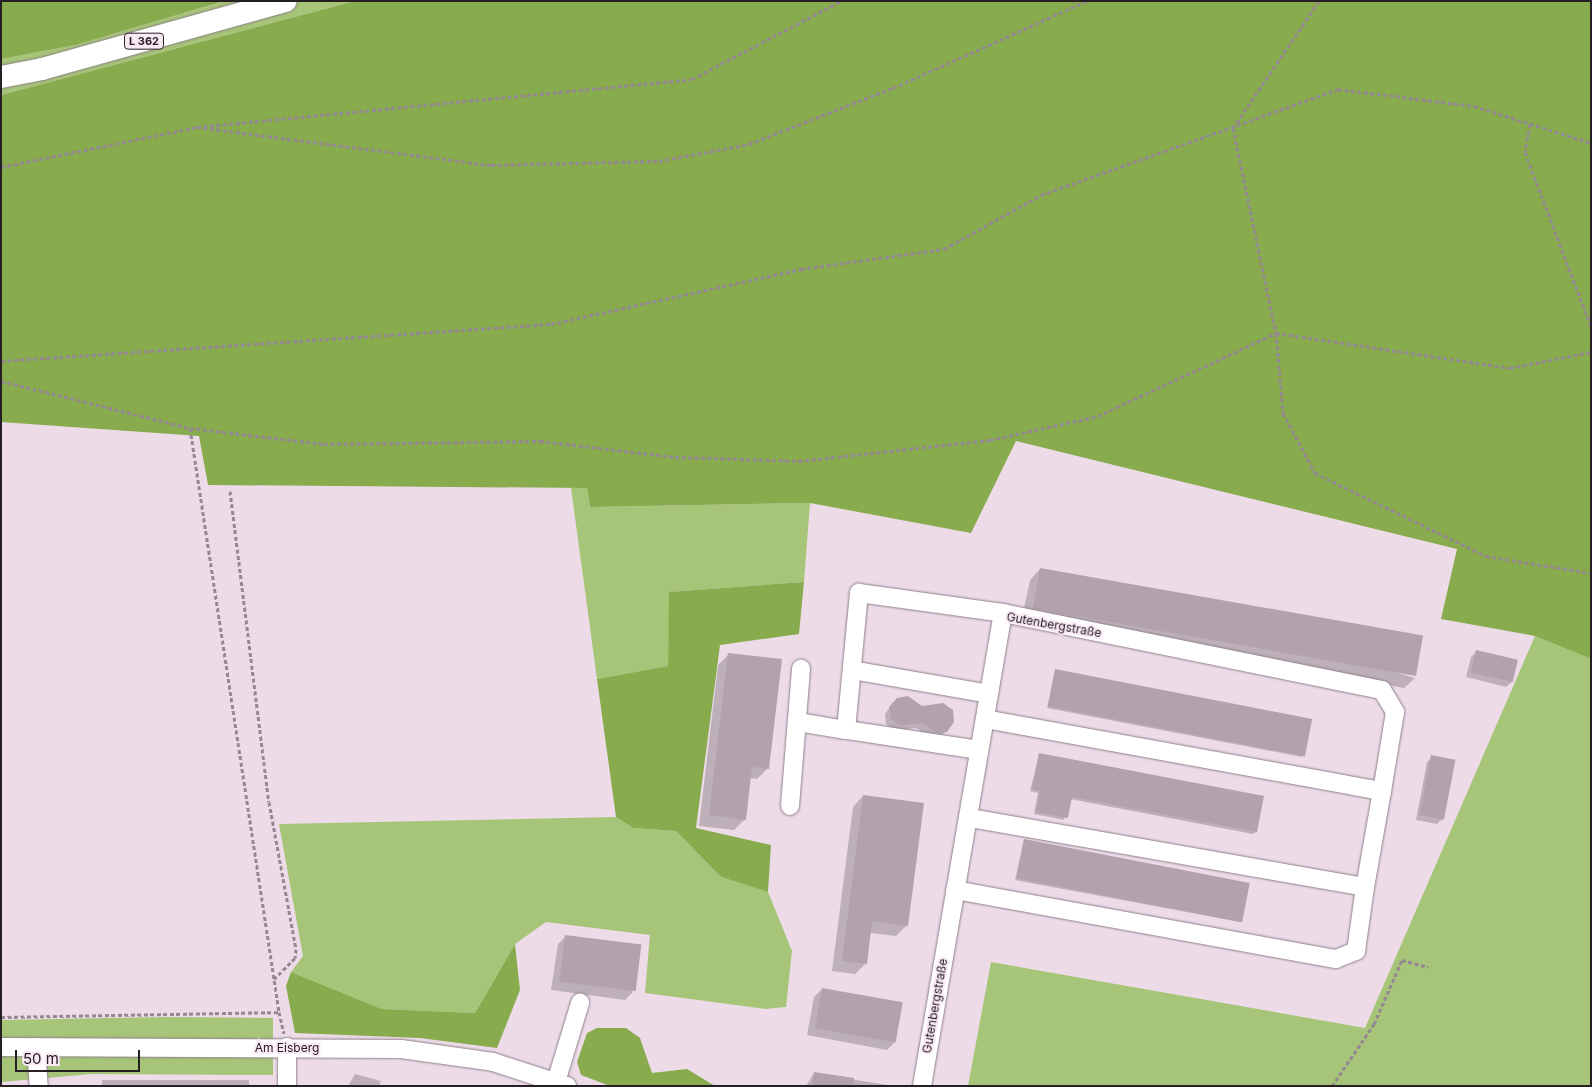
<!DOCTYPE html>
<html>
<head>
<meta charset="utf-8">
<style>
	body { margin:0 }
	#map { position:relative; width:1592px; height:1087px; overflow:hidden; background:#eddce8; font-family:Inter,sans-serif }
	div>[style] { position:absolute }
	.green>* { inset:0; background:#a6c578 }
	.forest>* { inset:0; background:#88ab4e }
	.shadow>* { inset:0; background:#0003; transform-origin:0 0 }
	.building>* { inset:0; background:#b2a2ad; transform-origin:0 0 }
	.path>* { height:3px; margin-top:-1.5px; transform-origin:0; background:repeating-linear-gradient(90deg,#948891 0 4px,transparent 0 6.5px) }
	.roads { filter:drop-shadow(0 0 1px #8e7f8a) drop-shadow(0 0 1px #8e7f8a) }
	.minor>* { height:18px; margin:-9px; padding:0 9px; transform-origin:9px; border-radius:9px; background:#fff }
	.major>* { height:22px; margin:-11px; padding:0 11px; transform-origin:11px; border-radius:11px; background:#fff }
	span { translate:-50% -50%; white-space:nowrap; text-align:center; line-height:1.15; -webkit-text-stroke:4px #fae9f5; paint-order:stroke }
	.shield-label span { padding:1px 4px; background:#fae9f5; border:1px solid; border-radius:4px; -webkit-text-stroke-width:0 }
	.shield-label { font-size:11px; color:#262024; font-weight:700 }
	.street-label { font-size:12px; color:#262024 }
	.frame { position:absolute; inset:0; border:2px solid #262024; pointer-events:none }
	.scale { position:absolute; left:15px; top:1050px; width:125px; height:22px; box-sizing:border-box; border:2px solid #262024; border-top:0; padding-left:6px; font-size:15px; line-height:18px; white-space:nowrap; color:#262024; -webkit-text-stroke:4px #fae9f5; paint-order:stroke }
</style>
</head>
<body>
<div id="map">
	<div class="green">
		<div style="clip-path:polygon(224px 1px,355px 1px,1px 95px,1px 59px,76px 45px)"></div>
		<div style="clip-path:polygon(571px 488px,587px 488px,590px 507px,810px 503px,804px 582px,670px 592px,668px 666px,597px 679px)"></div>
		<div style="clip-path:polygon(1535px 636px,1591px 659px,1591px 1086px,968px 1086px,991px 962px,1365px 1028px)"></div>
		<div style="clip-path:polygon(616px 817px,633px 828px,676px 831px,721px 877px,768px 892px,792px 951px,786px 1007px,765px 1009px,645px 993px,650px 935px,546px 922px,515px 944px,475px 1013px,382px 1009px,291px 972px,303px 956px,279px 824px)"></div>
		<div style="clip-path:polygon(166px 1017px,273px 1018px,273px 1075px,92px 1074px,1px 1082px,1px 1020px)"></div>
	</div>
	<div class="forest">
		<div style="clip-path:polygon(1px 1px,224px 1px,76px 45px,1px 59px)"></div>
		<div style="clip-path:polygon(355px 1px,1591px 1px,1591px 659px,1535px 636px,1441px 619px,1457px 549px,1016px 441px,971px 533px,810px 503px,590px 507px,587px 488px,208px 485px,199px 436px,1px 422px,1px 95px)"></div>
		<div style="clip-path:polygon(804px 582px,799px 634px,720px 645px,696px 828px,771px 845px,768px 892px,721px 877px,676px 831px,633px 828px,616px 817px,597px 679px,668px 666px,669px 592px)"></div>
		<div style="clip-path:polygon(515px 944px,520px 990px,497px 1048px,420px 1038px,295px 1033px,286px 986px,291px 972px,382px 1009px,475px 1013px)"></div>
		<div style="clip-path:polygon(597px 1028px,626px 1028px,640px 1038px,652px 1073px,687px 1069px,715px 1086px,610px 1086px,581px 1075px,577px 1062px,587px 1033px)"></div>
	</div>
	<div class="shadow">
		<div style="clip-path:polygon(1040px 569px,1415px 678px,1404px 688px,1022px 618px,1030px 580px)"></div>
		<div style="clip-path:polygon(1476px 652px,1512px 682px,1506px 687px,1466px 677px,1471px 657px)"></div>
		<div style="clip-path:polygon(729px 654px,767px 769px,757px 779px,750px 778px,745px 819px,734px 830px,699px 826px,718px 665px)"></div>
		<div style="clip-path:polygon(1056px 670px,1304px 754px,1302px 757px,1047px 708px)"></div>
		<div style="clip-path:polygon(892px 704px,946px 731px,941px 736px,932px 738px,916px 728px,895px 731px,886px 724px,885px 714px)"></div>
		<div style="clip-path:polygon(1039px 755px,1262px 797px,1256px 832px,1253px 834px,1070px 799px,1064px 820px,1034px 814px,1038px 793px,1030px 791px)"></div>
		<div style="clip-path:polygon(1432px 757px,1442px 819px,1437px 824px,1416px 820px,1427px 762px)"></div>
		<div style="clip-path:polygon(863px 796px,907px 925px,896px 936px,870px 933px,866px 963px,855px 974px,832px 971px,853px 807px)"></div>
		<div style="clip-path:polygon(1024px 840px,1242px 919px,1240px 922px,1015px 880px)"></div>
		<div style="clip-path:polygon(566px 936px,633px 992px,625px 1000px,551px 990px,558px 944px)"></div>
		<div style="clip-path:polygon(822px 989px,895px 1042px,887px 1050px,807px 1035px,814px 997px)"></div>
		<div style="clip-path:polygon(814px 1073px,887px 1085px,887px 1086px,806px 1086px)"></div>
		<div style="clip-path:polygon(355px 1074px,381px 1081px,379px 1086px,348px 1086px)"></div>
		<div style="left:102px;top:1080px;width:147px;height:8px"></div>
	</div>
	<div class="building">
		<div style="left:1040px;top:568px;width:389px;height:41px;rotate:10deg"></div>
		<div style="left:1476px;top:650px;width:43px;height:23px;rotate:13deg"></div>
		<div style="clip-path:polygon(728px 653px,782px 659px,769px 769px,752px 767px,746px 820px,709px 815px)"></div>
		<div style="left:1055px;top:669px;width:262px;height:38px;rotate:11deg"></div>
		<div style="clip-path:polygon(908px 696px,922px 706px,943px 703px,953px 710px,954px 722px,947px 732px,937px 733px,922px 723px,900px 726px,891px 719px,889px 707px,897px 698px)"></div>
		<div style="clip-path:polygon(1039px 753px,1264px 796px,1257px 832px,1072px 797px,1068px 818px,1036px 812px,1040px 791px,1032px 789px)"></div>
		<div style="left:1431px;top:755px;width:25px;height:61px;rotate:11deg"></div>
		<div style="clip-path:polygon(863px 795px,924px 803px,908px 926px,872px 921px,867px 964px,842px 961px)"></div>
		<div style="left:1024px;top:839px;width:230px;height:40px;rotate:11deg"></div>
		<div style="left:565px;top:935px;width:77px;height:47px;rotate:7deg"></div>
		<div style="left:822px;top:988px;width:82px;height:41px;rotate:10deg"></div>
		<div style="clip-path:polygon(814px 1072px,854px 1078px,854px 1086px,812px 1086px)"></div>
	</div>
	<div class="path">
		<div style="left:1319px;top:1px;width:153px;rotate:124.1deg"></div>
		<div style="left:1233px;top:128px;width:209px;rotate:78.2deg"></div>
		<div style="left:1276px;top:333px;width:80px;rotate:85deg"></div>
		<div style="left:1283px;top:413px;width:68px;rotate:61.9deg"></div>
		<div style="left:1315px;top:473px;width:190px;rotate:25.9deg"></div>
		<div style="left:1486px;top:556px;width:106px;rotate:9.2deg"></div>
		<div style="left:1530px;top:124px;width:28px;rotate:100deg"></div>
		<div style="left:1525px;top:152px;width:187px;rotate:69.3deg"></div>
		<div style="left:197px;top:127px;width:296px;rotate:7.4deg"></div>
		<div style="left:491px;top:165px;width:168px;rotate:-1.4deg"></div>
		<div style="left:659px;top:161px;width:92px;rotate:-10.7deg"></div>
		<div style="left:749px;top:144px;width:155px;rotate:-21.3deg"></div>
		<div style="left:893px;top:88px;width:213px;rotate:-24.2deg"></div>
		<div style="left:1px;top:167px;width:200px;rotate:-11.5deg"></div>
		<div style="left:197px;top:127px;width:497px;rotate:-5.5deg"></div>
		<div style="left:692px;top:79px;width:168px;rotate:-27.6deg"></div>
		<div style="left:1px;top:361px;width:551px;rotate:-3.85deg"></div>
		<div style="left:551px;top:324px;width:256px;rotate:-12.4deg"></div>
		<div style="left:801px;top:269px;width:144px;rotate:-8deg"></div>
		<div style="left:944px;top:249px;width:111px;rotate:-29.1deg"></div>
		<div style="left:1041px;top:195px;width:315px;rotate:-19.6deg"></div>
		<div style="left:1338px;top:89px;width:137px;rotate:7.1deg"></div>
		<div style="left:1474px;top:106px;width:123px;rotate:17.5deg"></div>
		<div style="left:1px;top:381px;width:195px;rotate:14deg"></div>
		<div style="left:190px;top:428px;width:135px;rotate:6.8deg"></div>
		<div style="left:324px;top:444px;width:216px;rotate:-0.8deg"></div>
		<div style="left:540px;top:441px;width:136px;rotate:6.8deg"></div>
		<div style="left:675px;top:457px;width:124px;rotate:1.8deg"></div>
		<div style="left:799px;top:461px;width:192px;rotate:-6.3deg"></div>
		<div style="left:990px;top:440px;width:111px;rotate:-12.5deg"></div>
		<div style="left:1098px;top:416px;width:196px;rotate:-25deg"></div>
		<div style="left:1276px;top:333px;width:237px;rotate:8.5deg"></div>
		<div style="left:1510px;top:368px;width:83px;rotate:-11.2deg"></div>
		<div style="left:190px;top:428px;width:591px;rotate:81.33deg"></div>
		<div style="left:230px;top:491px;width:313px;rotate:82.9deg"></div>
		<div style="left:269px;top:802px;width:149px;rotate:79.6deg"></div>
		<div style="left:296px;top:949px;width:9px;rotate:96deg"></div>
		<div style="left:295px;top:958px;width:30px;rotate:135deg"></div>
		<div style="left:1px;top:1017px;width:278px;rotate:-1deg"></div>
		<div style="left:279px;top:1012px;width:22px;rotate:77deg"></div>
		<div style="left:1332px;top:1086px;width:75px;rotate:-55.9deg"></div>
		<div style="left:1374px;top:1024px;width:70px;rotate:-66.4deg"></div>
		<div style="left:1402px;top:960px;width:27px;rotate:15deg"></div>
	</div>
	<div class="roads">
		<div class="minor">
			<div style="left:852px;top:670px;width:139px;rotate:9.9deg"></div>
			<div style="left:985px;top:719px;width:403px;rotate:10.3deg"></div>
			<div style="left:1382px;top:791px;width:97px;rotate:100deg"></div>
			<div style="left:798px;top:722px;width:49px;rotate:9.5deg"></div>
			<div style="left:979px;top:750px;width:134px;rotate:-171.4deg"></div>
			<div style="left:846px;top:730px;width:138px;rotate:-84.6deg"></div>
			<div style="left:859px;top:593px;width:145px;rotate:7.9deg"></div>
			<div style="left:1003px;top:613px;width:387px;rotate:11.5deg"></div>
			<div style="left:1382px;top:690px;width:26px;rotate:59deg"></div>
			<div style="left:1395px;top:712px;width:80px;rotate:99.3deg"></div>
			<div style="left:790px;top:806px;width:138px;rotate:-85.4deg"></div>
			<div style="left:955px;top:890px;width:387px;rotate:10.3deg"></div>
			<div style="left:1336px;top:959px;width:22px;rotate:-22deg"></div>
			<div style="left:1356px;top:951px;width:65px;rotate:-82deg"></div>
			<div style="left:1365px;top:887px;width:403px;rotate:-170.1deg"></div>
			<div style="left:1px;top:1047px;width:400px;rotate:0.3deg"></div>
			<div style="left:401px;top:1049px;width:93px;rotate:8deg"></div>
			<div style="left:493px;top:1062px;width:78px;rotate:18deg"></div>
			<div style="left:36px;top:1047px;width:39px;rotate:86deg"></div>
			<div style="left:287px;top:1047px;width:39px;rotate:90deg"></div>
			<div style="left:556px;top:1082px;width:83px;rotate:-73.1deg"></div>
			<div style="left:922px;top:1086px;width:480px;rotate:-80.3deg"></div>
		</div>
		<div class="major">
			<div style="left:1px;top:77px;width:42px;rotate:-11deg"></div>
			<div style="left:42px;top:69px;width:253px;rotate:-15.6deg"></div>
		</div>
	</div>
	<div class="shield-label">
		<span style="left:144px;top:41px">L 362</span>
	</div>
	<div class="street-label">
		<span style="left:1054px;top:625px;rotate:10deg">Gutenbergstraße</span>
		<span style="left:935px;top:1006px;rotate:-80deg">Gutenbergstraße</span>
		<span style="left:287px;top:1048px">Am Eisberg</span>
	</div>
	<div class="frame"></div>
	<div class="scale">50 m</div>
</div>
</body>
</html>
